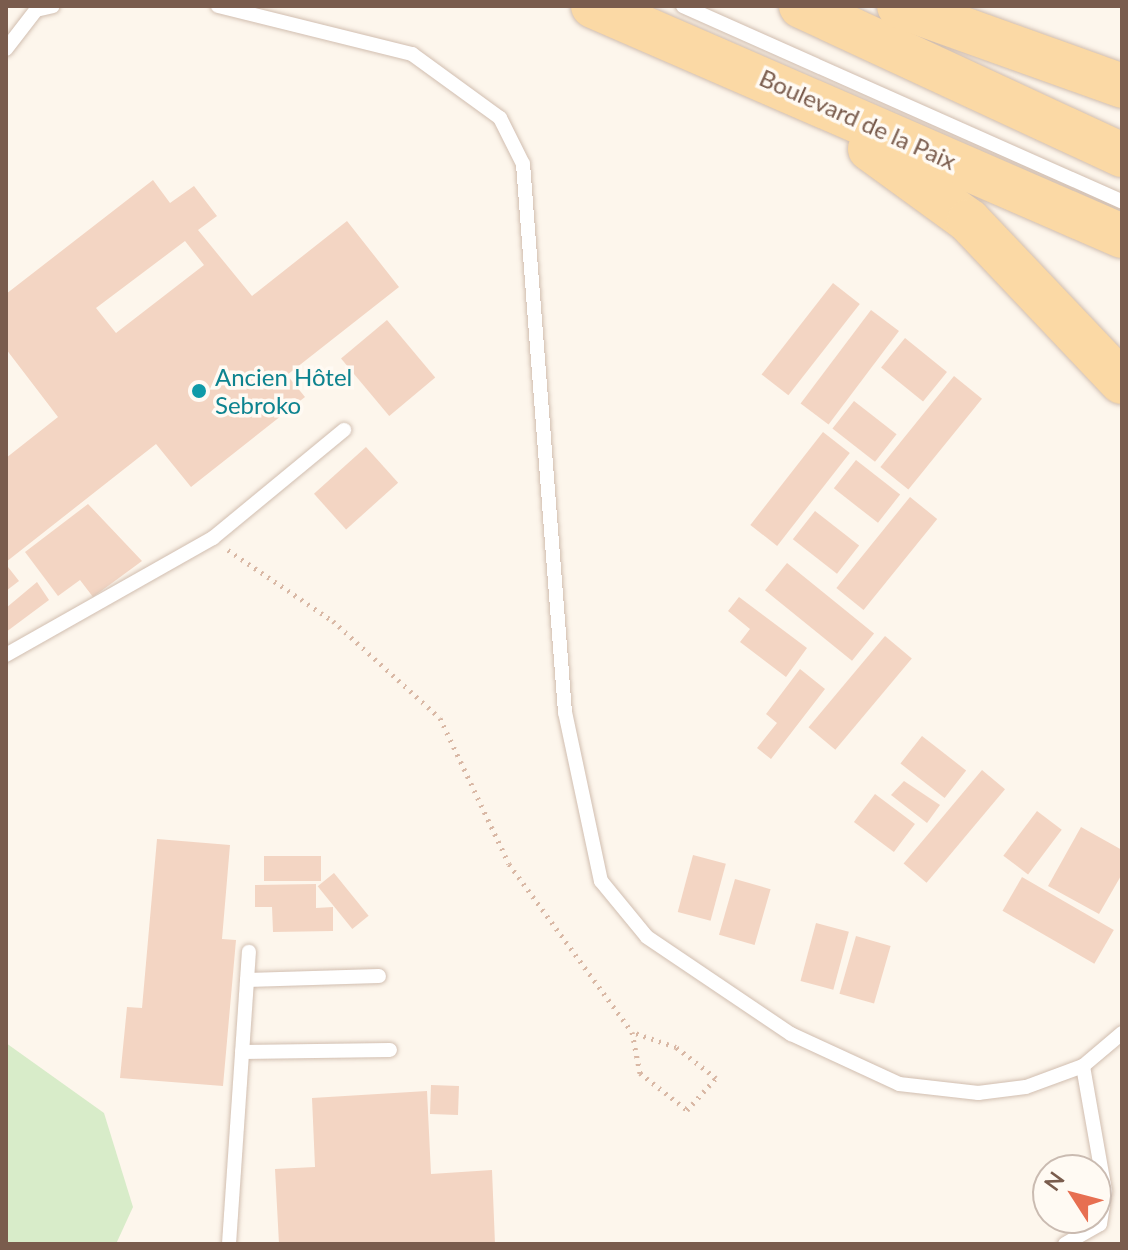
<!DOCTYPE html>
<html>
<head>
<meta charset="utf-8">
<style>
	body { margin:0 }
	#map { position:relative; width:1128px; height:1250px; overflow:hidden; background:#fdf6ec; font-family:Lato,sans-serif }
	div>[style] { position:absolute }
	.green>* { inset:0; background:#d8ecc9 }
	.building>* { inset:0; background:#f3d5c3; transform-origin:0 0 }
	.path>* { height:5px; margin-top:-2.5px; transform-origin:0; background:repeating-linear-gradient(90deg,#d9b8a5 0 2px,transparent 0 8px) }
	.roads { filter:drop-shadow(0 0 2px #d1beb0) drop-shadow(0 0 2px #d1beb0) }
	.service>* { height:14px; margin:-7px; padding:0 7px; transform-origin:7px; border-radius:7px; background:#fff }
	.primary>* { height:44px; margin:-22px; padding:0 22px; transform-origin:22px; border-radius:22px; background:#fbd9a5 }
	.dots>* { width:22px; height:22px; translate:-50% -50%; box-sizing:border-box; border:4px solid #fffaf3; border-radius:50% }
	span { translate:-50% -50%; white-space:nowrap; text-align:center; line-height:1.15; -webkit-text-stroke:7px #fffaf3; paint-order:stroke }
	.street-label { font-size:24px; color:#7a5c4d }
	.culture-label { font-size:24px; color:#0d838f }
	.left { translate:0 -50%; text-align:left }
	.frame { position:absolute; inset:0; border:8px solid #7a5c4d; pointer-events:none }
	.north { position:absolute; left:1032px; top:1154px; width:80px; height:80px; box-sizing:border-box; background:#fffaf3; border:2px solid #cabbb1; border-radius:50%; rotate:306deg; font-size:22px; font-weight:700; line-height:32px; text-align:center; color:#7a5c4d }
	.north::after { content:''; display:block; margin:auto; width:28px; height:36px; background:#e76f51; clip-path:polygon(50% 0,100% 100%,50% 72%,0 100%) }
</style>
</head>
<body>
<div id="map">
	<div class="green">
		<div style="clip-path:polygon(6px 1043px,104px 1113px,133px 1207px,116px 1244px,6px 1244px)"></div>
	</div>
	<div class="building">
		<div style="clip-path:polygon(evenodd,153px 180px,170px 203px,194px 186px,217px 216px,198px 230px,252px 296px,347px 221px,399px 287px,287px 375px,305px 397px,191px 487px,156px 444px,6px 562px,6px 458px,58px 417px,6px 349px,6px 294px,153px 180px,185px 241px,204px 265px,116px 333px,96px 308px,185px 241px)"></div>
		<div style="left:833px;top:283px;width:34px;height:116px;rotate:38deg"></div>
		<div style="left:871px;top:310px;width:35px;height:117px;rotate:37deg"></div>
		<div style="left:387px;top:320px;width:75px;height:60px;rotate:50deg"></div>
		<div style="left:905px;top:338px;width:54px;height:38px;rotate:39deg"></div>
		<div style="left:954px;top:376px;width:36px;height:117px;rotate:39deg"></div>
		<div style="left:854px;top:401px;width:54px;height:35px;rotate:38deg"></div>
		<div style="left:823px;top:432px;width:34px;height:118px;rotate:38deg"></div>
		<div style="left:366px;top:447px;width:48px;height:70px;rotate:48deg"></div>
		<div style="left:856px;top:460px;width:56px;height:36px;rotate:38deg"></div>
		<div style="left:910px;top:497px;width:35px;height:117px;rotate:39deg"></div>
		<div style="clip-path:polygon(88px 504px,142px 561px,93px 597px,80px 580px,58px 596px,25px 552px)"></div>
		<div style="left:815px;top:511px;width:56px;height:36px;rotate:38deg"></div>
		<div style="left:787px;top:563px;width:112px;height:35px;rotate:39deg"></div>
		<div style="clip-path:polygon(8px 567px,19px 581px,6px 591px,6px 569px)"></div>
		<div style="clip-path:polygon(37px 582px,49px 600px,6px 632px,6px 608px)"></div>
		<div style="clip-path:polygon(739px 597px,807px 648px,786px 677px,740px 642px,750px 629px,728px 611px)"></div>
		<div style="left:885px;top:636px;width:35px;height:119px;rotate:40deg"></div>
		<div style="clip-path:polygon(800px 669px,825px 689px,771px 759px,757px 748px,777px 723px,766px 714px)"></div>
		<div style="left:922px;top:736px;width:56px;height:35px;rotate:38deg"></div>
		<div style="left:982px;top:770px;width:30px;height:122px;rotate:40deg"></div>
		<div style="clip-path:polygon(904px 781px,940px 805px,927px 823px,891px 795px)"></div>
		<div style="left:875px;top:794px;width:50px;height:35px;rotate:37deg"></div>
		<div style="left:1037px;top:811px;width:31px;height:56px;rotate:37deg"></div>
		<div style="clip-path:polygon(1081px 827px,1122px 850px,1122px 874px,1099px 914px,1048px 886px)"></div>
		<div style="clip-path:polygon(157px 839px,230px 845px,222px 939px,236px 940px,223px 1086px,120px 1078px,127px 1007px,142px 1008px)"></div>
		<div style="left:693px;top:855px;width:34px;height:59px;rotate:15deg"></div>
		<div style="left:321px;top:856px;width:25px;height:57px;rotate:90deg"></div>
		<div style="left:334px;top:873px;width:55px;height:21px;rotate:51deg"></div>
		<div style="left:1022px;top:877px;width:106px;height:39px;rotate:30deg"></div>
		<div style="left:735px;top:879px;width:37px;height:58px;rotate:16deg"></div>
		<div style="clip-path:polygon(316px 884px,316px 908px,333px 907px,333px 931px,273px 932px,272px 907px,255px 907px,255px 885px)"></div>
		<div style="left:816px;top:923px;width:34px;height:60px;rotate:15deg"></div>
		<div style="left:856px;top:936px;width:36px;height:60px;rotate:16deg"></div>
		<div style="left:431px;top:1085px;width:28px;height:29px;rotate:2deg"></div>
		<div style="clip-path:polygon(427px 1091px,431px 1174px,492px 1170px,495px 1244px,279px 1244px,275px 1169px,315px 1167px,312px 1098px)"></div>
	</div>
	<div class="path">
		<div style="left:228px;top:550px;width:127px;rotate:34.1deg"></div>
		<div style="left:333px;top:621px;width:144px;rotate:42.2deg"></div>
		<div style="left:440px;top:718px;width:161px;rotate:64.7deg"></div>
		<div style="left:509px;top:864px;width:208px;rotate:53.8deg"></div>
		<div style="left:632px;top:1032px;width:42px;rotate:79deg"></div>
		<div style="left:640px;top:1073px;width:60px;rotate:38.2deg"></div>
		<div style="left:687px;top:1110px;width:43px;rotate:-47.8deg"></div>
		<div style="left:716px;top:1078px;width:51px;rotate:-142.2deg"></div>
		<div style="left:676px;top:1047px;width:46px;rotate:-161.2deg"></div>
	</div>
	<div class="roads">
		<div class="service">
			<div style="left:218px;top:6px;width:200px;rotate:13.9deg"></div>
			<div style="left:412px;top:54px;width:109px;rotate:36deg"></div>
			<div style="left:500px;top:118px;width:51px;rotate:63.4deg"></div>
			<div style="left:523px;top:164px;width:550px;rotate:85.62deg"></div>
			<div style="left:565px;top:712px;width:173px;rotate:78deg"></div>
			<div style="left:601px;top:881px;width:72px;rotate:50.6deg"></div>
			<div style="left:647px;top:937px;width:174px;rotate:34deg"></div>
			<div style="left:791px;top:1034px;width:119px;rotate:24.8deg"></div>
			<div style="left:899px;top:1084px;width:80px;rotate:6.5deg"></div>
			<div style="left:978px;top:1093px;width:48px;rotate:-7.1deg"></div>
			<div style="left:1026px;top:1087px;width:61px;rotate:-20.2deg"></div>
			<div style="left:1083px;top:1066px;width:51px;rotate:-40.2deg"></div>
			<div style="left:683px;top:6px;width:480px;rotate:24deg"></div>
			<div style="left:6px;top:49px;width:49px;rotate:-52.4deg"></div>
			<div style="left:36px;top:10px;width:17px;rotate:-13deg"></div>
			<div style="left:6px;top:655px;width:238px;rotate:-29.5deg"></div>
			<div style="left:213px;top:538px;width:170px;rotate:-39.5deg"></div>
			<div style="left:247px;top:980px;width:132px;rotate:-1.7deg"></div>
			<div style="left:242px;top:1052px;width:148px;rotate:-0.8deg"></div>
			<div style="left:229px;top:1244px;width:293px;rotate:-86.1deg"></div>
			<div style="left:1065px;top:1244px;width:40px;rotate:-29.7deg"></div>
			<div style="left:1100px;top:1224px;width:33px;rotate:-81deg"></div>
			<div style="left:1105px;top:1191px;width:127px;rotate:-100deg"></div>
		</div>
		<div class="primary">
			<div style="left:593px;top:6px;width:577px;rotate:23.5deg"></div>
			<div style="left:801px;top:6px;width:354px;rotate:24.9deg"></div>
			<div style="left:899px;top:6px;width:237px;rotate:19.7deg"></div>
			<div style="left:870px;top:149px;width:122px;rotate:36deg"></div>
			<div style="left:969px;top:221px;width:222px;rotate:46.5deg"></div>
		</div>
	</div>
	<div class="dots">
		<div style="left:199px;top:391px;background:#0f9aa8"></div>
	</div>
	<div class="street-label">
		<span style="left:858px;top:119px;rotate:24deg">Boulevard de la Paix</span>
	</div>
	<div class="culture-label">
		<span class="left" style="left:215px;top:391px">Ancien Hôtel<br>Sebroko</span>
	</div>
	<div class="frame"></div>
	<div class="north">N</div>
</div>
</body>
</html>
